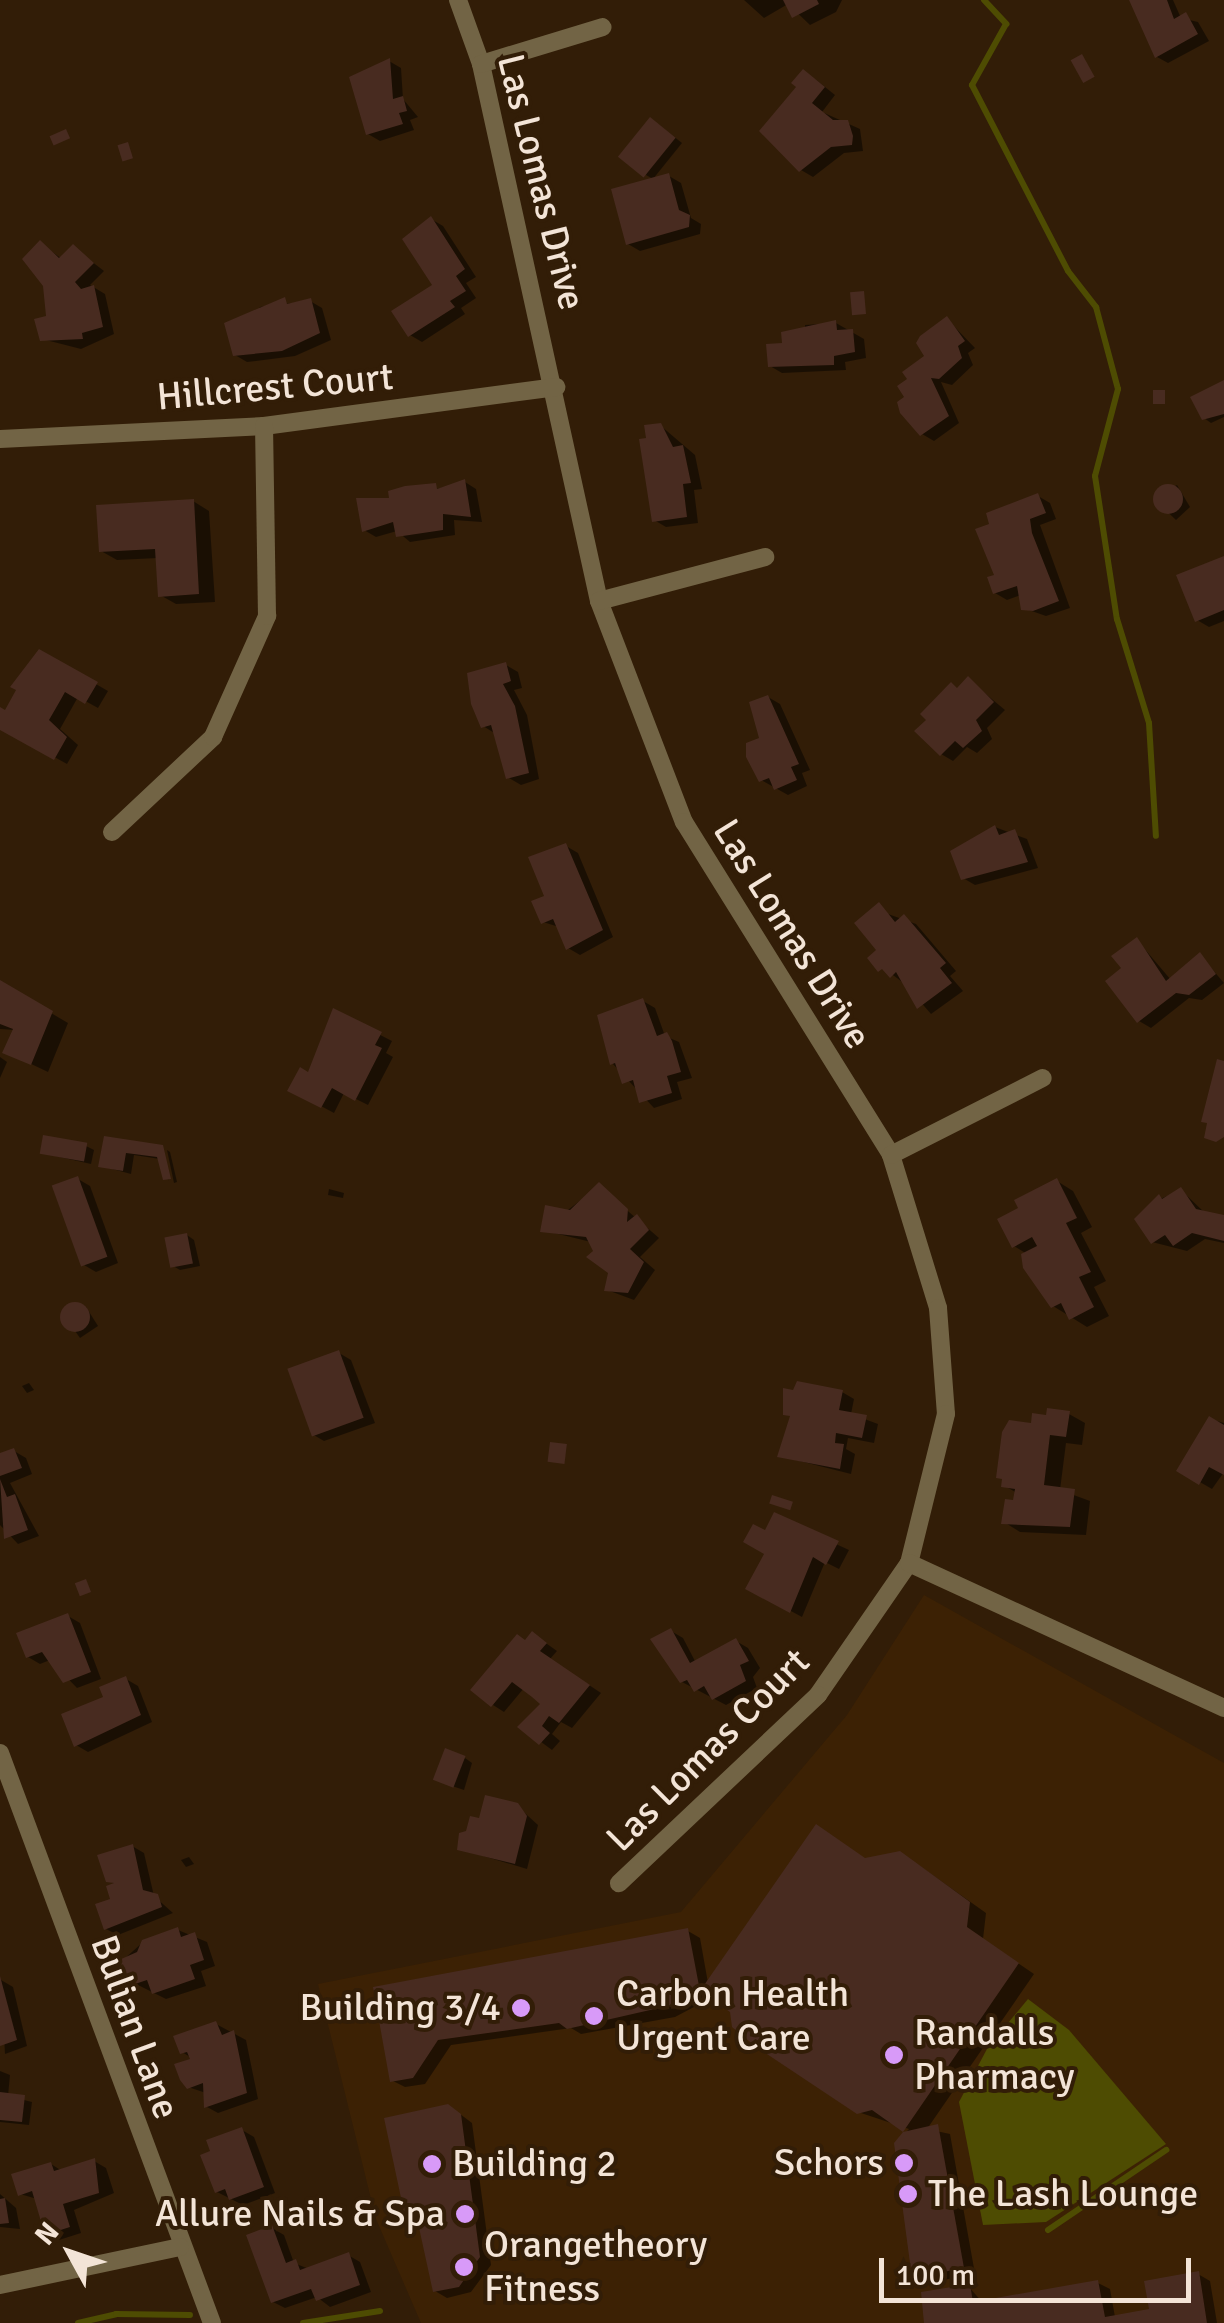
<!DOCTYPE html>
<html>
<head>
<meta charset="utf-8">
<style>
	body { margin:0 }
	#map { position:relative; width:1224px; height:2323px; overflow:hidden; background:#321d07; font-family:Signika,sans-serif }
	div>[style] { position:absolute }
	.built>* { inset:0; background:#3c2104 }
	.water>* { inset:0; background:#4e4c02 }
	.shadow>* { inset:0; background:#0007 }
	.stream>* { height:6px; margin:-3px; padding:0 3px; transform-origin:3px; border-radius:3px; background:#4e4c02 }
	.building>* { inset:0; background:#482b20; transform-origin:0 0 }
	.round { border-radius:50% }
	.minor>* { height:18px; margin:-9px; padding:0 9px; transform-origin:9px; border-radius:9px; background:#726445 }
	.dots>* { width:28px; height:28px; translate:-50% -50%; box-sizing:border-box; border:5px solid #321d07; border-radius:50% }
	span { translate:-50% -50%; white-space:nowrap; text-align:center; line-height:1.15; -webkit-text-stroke:8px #321d07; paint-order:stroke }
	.street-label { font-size:38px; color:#f3e4d7 }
	.poi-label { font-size:38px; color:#f3e4d7 }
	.left { translate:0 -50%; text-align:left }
	.right { translate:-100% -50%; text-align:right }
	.north { position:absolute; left:20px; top:2203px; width:100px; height:100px; -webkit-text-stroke:8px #321d07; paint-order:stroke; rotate:310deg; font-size:28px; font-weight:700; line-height:40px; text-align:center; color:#f3e4d7 }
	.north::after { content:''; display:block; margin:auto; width:35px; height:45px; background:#f3e4d7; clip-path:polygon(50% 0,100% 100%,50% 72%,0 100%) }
	.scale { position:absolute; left:879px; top:2258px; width:312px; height:45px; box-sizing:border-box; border:5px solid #f3e4d7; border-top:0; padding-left:12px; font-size:30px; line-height:35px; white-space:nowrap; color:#f3e4d7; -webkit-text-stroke:8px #321d07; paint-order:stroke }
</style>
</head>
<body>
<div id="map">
	<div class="built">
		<div style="clip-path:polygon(924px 1595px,1224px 1763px,1224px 2323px,421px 2323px,376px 2219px,318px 1984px,681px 1912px,847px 1715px)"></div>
	</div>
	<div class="water">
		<div style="clip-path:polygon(1028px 1999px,1069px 2030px,1166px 2144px,1046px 2222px,983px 2225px,959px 2102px,988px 2047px)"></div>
	</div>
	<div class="shadow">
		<div style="clip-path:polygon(744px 0,842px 0,836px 12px,810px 25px,788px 4px,764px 18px)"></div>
		<div style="clip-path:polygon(1135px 0,1173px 0,1181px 18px,1198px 22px,1209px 41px,1168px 63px,1157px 57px)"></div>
		<div style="clip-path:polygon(389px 61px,401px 68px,403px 99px,418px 117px,410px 120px,414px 130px,380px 141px,368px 134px)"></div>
		<div style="clip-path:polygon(815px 79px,835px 95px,822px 112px,860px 129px,863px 151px,844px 153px,813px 177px,801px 170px)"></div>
		<div style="clip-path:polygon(658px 124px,682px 143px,653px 179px,646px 175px)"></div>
		<div style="clip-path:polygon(669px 176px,681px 183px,691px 218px,701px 224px,700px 234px,640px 251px,628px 244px)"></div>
		<div style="clip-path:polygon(431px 219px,443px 226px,476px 277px,466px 283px,476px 298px,461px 308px,465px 314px,422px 342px,410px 335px,436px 286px)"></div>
		<div style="clip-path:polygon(40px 243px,62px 259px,73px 247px,104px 271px,90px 285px,105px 294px,114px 334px,81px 349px,42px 339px,49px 317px)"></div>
		<div style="clip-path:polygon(310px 301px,322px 308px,331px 340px,295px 356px,247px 362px,235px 355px,260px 307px)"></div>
		<div style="clip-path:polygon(947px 319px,975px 348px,968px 353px,973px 365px,952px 385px,941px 382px,959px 423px,934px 441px,922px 434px,908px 398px)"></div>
		<div style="clip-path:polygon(836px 323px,864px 339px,866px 358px,845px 362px,846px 370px,782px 373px,770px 366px,785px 345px,805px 332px,805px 325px)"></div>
		<div style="clip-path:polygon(1224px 383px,1224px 417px,1211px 423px,1204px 418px)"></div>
		<div style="clip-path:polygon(661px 426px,695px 455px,702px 489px,694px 490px,698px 523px,666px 527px,654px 520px,649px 440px)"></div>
		<div style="clip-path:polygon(465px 482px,476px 489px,482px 522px,454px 520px,455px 535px,410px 542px,397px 531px,376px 537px,364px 530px,392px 500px)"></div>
		<div style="clip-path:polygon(1177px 485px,1190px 507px,1176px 520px,1154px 499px)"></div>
		<div style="clip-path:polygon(1038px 496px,1050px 503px,1056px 519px,1040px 525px,1070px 608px,1046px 616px,1023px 608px,1021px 595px,1007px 600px,995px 593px)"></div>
		<div style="clip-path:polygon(193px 501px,209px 511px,215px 602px,176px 604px,160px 595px,158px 558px,117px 560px,101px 551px)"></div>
		<div style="clip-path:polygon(1224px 558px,1224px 621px,1209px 627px,1197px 620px)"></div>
		<div style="clip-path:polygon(40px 652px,108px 691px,98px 708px,78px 697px,60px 729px,78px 745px,67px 764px,0 727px,0 710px,6px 713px)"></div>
		<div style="clip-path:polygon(506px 665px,518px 672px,522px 688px,514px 690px,527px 715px,539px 779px,521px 785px,509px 778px,496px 734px,483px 726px)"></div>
		<div style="clip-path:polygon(969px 680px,1005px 710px,987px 728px,992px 739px,977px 753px,967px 747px,953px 761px,941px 754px,959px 690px)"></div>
		<div style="clip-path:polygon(768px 697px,780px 704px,810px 770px,802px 773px,807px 786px,788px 795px,761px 780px)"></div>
		<div style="clip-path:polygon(995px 827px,1027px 839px,1038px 868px,975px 885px,963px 878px)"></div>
		<div style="clip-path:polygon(566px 846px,578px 853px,613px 937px,580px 955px,568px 948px,559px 927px,543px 922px)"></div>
		<div style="clip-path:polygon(888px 914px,916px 924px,956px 971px,950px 976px,963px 991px,931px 1014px,905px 984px,870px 958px,880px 950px)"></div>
		<div style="clip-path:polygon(1137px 940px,1171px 980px,1200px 955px,1224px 983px,1202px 1000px,1189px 998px,1151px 1028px,1139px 1021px,1124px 969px)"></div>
		<div style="clip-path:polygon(0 983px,68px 1023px,48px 1072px,6px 1052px,15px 1030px,0 1029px)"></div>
		<div style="clip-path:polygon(643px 1001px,655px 1008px,665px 1036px,679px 1042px,692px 1078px,677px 1082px,682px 1099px,654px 1108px,612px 1063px)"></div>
		<div style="clip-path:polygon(335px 1012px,392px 1041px,386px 1053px,393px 1057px,368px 1105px,344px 1093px,334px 1113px,291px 1090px,310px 1075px)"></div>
		<div style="clip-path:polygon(0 1057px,7px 1062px,0 1078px)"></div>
		<div style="clip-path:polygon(106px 1138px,161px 1147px,169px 1181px,160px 1159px,134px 1155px,131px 1174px,101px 1166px)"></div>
		<div style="clip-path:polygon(86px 1146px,94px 1150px,91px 1164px,42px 1153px)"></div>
		<div style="clip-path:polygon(167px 1150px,170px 1152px,177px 1182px,174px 1183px)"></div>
		<div style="clip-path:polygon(78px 1179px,90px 1186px,118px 1263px,96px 1272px,84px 1265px)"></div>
		<div style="clip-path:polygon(1057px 1181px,1073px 1191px,1092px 1227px,1081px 1233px,1106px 1281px,1094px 1287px,1109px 1316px,1087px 1327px,1053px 1306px,1027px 1254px,1014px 1246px)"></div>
		<div style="clip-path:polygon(599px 1186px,659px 1238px,640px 1257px,655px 1270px,634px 1300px,607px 1290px,611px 1272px,591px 1242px,542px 1230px)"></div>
		<div style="clip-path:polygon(329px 1189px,344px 1193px,343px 1198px,328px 1195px)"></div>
		<div style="clip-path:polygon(1181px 1190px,1205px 1213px,1224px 1218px,1224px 1243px,1205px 1239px,1187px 1251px,1152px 1242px,1151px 1203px)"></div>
		<div style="clip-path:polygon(187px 1235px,194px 1240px,200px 1266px,180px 1270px,173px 1266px)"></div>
		<div style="clip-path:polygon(86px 1307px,98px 1326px,80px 1338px,61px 1311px)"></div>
		<div style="clip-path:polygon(339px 1353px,351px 1360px,375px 1423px,324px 1441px,312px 1434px)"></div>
		<div style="clip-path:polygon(29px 1383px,34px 1390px,27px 1393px,22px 1386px)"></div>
		<div style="clip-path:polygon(842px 1392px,854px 1399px,851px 1414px,878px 1424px,874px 1443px,848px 1438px,846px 1449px,855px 1454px,851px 1474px,780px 1456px,792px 1417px)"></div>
		<div style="clip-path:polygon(1069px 1414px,1085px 1423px,1082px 1445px,1066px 1443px,1060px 1490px,1090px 1501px,1086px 1535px,1020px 1532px,1004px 1522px,1017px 1493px,1003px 1485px,1033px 1426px)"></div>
		<div style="clip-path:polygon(1210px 1419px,1224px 1423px,1224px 1472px,1212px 1489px,1179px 1470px)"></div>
		<div style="clip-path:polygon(14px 1451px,26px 1458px,32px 1474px,10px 1483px,39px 1536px,18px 1544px,0 1525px,0 1456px)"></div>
		<div style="clip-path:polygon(775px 1516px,849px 1550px,839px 1569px,825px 1562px,802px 1617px,748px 1588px,767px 1553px,766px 1533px)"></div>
		<div style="clip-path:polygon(68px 1616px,80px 1623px,101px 1679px,77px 1688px,50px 1660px,40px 1664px,28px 1657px)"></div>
		<div style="clip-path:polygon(671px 1631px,683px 1638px,696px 1663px,736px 1641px,748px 1648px,760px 1668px,753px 1677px,757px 1688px,726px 1705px,682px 1682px,653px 1640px)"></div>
		<div style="clip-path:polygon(533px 1634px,557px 1651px,550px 1659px,601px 1693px,572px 1728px,561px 1722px,552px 1734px,560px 1741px,552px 1750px,521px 1727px,544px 1704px,524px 1688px,504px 1712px,493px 1705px)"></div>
		<div style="clip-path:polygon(126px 1679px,138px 1686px,152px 1722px,88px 1752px,76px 1745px)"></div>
		<div style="clip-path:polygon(465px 1758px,472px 1763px,464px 1790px,443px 1783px)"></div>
		<div style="clip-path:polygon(517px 1806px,538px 1825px,527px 1869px,460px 1849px,481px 1821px)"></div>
		<div style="clip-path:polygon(132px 1846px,144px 1853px,154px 1896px,173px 1913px,118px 1935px,106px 1929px,117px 1885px,108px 1880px)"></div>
		<div style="clip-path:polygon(189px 1857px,194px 1864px,186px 1867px,181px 1860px)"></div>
		<div style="clip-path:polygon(867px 1860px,917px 1864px,986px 1913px,983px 1939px,1034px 1974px,927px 2129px,950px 2134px,975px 2274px,927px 2283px,915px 2276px,896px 2144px,909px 2129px,858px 2112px,713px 1997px,675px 2017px,581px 2034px,571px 2028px,451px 2045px,425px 2084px,405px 2087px,393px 2081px,376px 1989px,688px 1931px,700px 1938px,708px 1983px)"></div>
		<div style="clip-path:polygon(178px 1930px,207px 1942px,215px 1966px,201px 1971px,206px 1986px,166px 1999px,134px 1983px,122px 1961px,143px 1942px)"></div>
		<div style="clip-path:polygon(1px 1980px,13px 1987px,27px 2046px,5px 2054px)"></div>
		<div style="clip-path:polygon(216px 2024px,246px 2040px,258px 2099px,218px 2113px,207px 2107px,206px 2093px,188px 2087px,195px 2060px,182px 2052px)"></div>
		<div style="clip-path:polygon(0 2071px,10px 2075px,8px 2096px,32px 2102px,29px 2125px,0 2122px)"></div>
		<div style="clip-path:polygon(460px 2114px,472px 2123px,491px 2265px,471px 2292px,447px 2298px,435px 2291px,422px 2231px,409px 2224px)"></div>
		<div style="clip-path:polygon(242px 2130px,254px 2137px,275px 2193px,243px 2205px,217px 2192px)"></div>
		<div style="clip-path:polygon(94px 2161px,106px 2168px,114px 2193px,74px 2210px,81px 2233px,59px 2240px,47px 2233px,37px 2199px,20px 2194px,51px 2164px,62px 2171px)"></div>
		<div style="clip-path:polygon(0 2194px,16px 2208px,20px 2229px,0 2227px)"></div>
		<div style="clip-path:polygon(272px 2228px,284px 2235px,294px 2263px,309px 2269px,348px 2255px,360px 2262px,371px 2292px,330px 2307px,317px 2297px,285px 2308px,273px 2302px)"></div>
		<div style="clip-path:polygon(1198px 2274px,1210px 2281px,1217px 2323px,926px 2323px,969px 2287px,983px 2303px,1098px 2283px,1110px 2289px,1115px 2317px,1148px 2311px)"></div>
	</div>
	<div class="stream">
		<div style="left:984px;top:0;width:33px;rotate:47deg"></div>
		<div style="left:1006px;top:24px;width:70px;rotate:119.1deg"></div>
		<div style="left:972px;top:85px;width:209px;rotate:62.7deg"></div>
		<div style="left:1068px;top:271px;width:46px;rotate:52.1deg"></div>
		<div style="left:1096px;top:307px;width:85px;rotate:75deg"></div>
		<div style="left:1118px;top:389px;width:90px;rotate:104.8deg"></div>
		<div style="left:1095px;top:476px;width:145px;rotate:81.3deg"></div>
		<div style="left:1117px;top:619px;width:109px;rotate:72.9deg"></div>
		<div style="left:1149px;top:723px;width:113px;rotate:86.5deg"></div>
		<div style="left:1048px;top:2230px;width:143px;rotate:-34.1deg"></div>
		<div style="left:78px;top:2323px;width:39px;rotate:-13deg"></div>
		<div style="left:116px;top:2314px;width:74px;rotate:0.8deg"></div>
		<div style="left:303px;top:2323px;width:78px;rotate:-8.9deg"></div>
	</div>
	<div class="building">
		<div style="clip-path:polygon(783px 0,817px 0,819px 4px,792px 18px)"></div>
		<div style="clip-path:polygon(1129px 0,1167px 0,1174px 19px,1186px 12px,1198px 34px,1155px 58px)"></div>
		<div style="left:1082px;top:54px;width:26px;height:13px;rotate:61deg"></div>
		<div style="clip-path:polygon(390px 58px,393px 99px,403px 96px,407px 111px,399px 113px,403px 124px,366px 135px,349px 77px)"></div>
		<div style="clip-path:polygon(803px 69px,825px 87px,812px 103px,833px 120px,848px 120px,853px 136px,852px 145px,831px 147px,799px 172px,759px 131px,796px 87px,791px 83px)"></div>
		<div style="left:650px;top:117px;width:33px;height:51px;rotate:39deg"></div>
		<div style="left:66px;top:129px;width:10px;height:18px;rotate:66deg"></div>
		<div style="left:128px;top:142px;width:17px;height:11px;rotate:73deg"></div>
		<div style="clip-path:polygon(669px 173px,679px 210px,690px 215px,689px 227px,626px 245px,611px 189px)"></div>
		<div style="clip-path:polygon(431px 216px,465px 269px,456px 276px,466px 291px,450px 301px,455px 307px,408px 337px,391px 311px,432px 285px,402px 239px)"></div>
		<div style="clip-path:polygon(40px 240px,59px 258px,73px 244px,94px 263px,75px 282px,81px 289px,94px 285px,103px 327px,82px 333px,83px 339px,40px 341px,34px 319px,46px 316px,43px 286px,22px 259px)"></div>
		<div style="left:864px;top:291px;width:23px;height:14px;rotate:85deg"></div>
		<div style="clip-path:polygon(285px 297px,287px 304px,311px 298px,320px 333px,282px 351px,233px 356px,224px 323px)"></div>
		<div style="clip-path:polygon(947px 316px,965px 341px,958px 346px,962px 358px,939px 379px,931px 378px,949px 416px,920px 436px,900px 413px,897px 402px,904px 397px,897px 386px,907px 379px,902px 372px,924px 356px,916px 343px,920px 336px)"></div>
		<div style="clip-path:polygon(836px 320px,837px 330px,853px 329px,855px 352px,834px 356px,834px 365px,768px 367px,766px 344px,782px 343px,781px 332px)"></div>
		<div style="clip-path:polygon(1224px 380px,1224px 414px,1202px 420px,1190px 397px)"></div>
		<div style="left:1153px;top:390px;width:12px;height:14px"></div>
		<div style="clip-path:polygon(661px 423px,673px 447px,683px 445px,691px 483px,683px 484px,687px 517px,652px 522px,639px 439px,646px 438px,644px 425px)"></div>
		<div style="clip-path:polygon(465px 479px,471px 517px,443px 514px,443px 530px,396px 537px,393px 522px,362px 532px,356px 498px,389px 498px,388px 491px,405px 486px,436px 483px,437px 489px)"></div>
		<div class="round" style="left:1153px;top:484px;width:30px;height:30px"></div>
		<div style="clip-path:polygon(1038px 493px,1046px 513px,1030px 519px,1032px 533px,1059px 601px,1033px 611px,1021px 610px,1017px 586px,993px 594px,987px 577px,994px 575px,975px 529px,989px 524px,986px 513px)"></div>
		<div style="clip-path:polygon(194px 499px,199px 594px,158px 597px,155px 549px,99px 552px,96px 505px)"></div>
		<div style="clip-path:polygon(1224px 556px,1224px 610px,1195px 622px,1176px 575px)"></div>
		<div style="clip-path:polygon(39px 649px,98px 682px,85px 704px,65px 692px,60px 701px,49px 720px,67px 737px,54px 760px,0 730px,0 707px,5px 710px,16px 690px,10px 687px)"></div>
		<div style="clip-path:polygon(506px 662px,511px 681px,503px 684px,515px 706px,529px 773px,506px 779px,491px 725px,481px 728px,471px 704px,467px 673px)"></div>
		<div style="clip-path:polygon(968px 676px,994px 702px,976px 720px,982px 731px,963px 748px,955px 741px,940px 756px,914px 731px,926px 720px,920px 714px,951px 682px,957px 688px)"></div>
		<div style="clip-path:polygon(768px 695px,799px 764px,791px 767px,797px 780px,774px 790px,769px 778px,759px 782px,746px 757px,746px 743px,759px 738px,749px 702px)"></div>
		<div style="clip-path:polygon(995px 825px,999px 835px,1015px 829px,1028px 862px,961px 880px,950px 851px)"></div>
		<div style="clip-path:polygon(566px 843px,603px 930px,566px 950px,553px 919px,541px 924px,531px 901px,544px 896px,528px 857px)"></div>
		<div style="clip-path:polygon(879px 902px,895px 922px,904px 914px,946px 963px,940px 968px,952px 983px,917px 1009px,896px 972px,890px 978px,882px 969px,878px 972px,867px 958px,876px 950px,854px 923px)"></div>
		<div style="clip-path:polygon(1137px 937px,1166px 981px,1200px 952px,1216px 974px,1189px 995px,1176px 993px,1137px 1023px,1105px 981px,1121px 968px,1111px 956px)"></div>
		<div style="clip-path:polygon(0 980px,53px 1011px,31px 1065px,2px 1053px,13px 1029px,0 1024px)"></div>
		<div style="clip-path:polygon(643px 998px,657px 1036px,667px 1032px,672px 1041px,681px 1072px,667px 1076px,672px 1093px,639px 1103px,633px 1080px,622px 1084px,615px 1063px,610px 1065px,597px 1015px)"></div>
		<div style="clip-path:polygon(333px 1008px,382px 1032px,375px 1045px,382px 1048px,355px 1101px,332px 1088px,321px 1108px,287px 1091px,300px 1067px,308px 1072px)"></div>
		<div style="clip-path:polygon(1217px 1059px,1224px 1061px,1224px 1137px,1216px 1142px,1204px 1138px,1207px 1123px,1201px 1122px)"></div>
		<div style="left:43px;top:1135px;width:45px;height:19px;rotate:10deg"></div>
		<div style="clip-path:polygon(104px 1136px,163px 1145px,171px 1179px,163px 1180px,157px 1157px,126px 1153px,123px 1171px,98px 1167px)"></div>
		<div style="left:78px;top:1176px;width:86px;height:28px;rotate:70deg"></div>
		<div style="clip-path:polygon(1057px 1178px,1077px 1218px,1066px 1223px,1091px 1272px,1079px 1277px,1094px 1307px,1069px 1320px,1061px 1303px,1051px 1308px,1023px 1268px,1021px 1254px,1037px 1246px,1032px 1237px,1012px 1248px,997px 1219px,1018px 1208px,1014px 1200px)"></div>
		<div style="clip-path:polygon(599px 1182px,628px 1209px,627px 1222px,637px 1214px,649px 1230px,630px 1249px,644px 1262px,628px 1293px,604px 1291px,608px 1273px,586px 1257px,593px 1251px,586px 1237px,540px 1232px,545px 1205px,570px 1210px)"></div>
		<div style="clip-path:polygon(1181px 1187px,1196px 1209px,1224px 1215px,1224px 1241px,1192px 1233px,1173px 1246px,1165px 1235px,1151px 1244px,1134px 1219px,1159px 1194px,1162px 1199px)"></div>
		<div style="left:187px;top:1233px;width:31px;height:23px;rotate:79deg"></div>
		<div class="round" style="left:60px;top:1302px;width:30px;height:30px"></div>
		<div style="left:339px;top:1350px;width:72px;height:55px;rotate:70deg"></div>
		<div style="clip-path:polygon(797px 1381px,843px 1390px,839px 1410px,867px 1415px,862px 1438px,836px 1433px,835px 1443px,844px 1444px,840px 1469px,777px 1457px,790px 1416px,783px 1415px,783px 1388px,793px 1390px)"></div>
		<div style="clip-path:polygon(1047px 1408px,1070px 1411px,1066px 1437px,1050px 1435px,1044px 1485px,1075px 1489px,1070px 1527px,1001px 1524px,1005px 1499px,1013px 1500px,1015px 1489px,1001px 1487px,1002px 1479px,996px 1478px,1002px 1432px,1009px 1420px,1031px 1423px,1032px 1413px,1046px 1415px)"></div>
		<div style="clip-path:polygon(1209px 1416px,1224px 1425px,1224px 1475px,1209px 1467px,1199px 1485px,1176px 1471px)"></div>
		<div style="left:550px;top:1442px;width:17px;height:20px;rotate:7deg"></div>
		<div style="clip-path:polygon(14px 1448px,22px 1468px,0 1476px,0 1453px)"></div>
		<div style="clip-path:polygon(0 1479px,7px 1497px,15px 1494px,28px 1530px,4px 1539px)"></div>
		<div style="left:772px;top:1495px;width:22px;height:9px;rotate:18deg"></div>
		<div style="clip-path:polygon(774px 1512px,839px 1541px,826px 1565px,813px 1557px,790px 1613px,745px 1589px,764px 1554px,743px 1542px,753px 1524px,765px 1530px)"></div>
		<div style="left:86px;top:1579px;width:14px;height:12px;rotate:69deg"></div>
		<div style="clip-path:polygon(68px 1613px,91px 1672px,63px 1683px,42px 1652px,26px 1658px,16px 1633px)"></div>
		<div style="clip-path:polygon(671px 1628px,690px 1663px,736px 1638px,749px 1661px,740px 1665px,746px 1681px,712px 1700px,704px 1686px,694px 1692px,687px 1680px,680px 1683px,650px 1639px)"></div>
		<div style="clip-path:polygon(532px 1631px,547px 1643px,540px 1651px,590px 1685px,559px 1723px,549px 1716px,542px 1726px,550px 1733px,539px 1745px,517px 1727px,540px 1704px,532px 1697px,512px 1682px,491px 1707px,470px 1690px,517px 1634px,525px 1640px)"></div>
		<div style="clip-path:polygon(126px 1676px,141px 1715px,74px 1747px,61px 1714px,103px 1697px,99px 1687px)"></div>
		<div style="left:445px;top:1748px;width:22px;height:34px;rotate:21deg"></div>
		<div style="clip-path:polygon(485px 1795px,518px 1803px,527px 1816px,515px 1864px,457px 1850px,459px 1833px,466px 1831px,470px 1816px,479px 1818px)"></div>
		<div style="clip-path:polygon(816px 1824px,865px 1858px,900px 1851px,970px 1902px,967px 1927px,1019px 1963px,903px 2132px,872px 2110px,857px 2114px,755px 2046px,732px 2027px,730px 2012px,700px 1991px)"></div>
		<div style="clip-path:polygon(133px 1844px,143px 1890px,158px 1894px,162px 1907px,104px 1930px,95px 1904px,110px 1899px,106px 1886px,114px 1883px,106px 1882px,97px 1855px)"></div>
		<div style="clip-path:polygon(178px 1927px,181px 1937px,195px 1932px,204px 1960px,190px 1965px,195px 1979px,152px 1994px,147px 1980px,132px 1985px,119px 1960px,137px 1952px,142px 1940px)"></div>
		<div style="clip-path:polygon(688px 1928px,700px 1991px,694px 2000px,567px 2029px,559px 2023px,438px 2040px,413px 2078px,390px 2082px,373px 1987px)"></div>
		<div style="clip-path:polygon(0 1976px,17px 2040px,0 2046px)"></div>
		<div style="clip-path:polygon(216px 2021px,222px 2035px,234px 2030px,247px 2093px,204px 2108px,203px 2083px,187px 2089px,180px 2080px,174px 2064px,190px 2059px,187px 2052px,180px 2054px,173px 2036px)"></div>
		<div style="clip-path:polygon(0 2092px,25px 2095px,22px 2122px,0 2120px)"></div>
		<div style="clip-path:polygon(448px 2104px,461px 2114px,480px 2257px,459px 2287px,433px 2292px,418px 2223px,407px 2226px,384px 2118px)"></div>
		<div style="clip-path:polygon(938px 2124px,964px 2268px,912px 2278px,894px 2143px,903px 2132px)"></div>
		<div style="clip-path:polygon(242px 2127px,264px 2187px,229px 2200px,225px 2189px,215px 2193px,200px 2155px,210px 2151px,206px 2140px)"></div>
		<div style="clip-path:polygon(95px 2158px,99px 2193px,63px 2204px,70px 2227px,45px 2235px,32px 2191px,18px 2196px,11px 2174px,51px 2162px,54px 2171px)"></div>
		<div style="clip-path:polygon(5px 2198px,9px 2223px,0 2224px,0 2199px)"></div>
		<div style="clip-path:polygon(272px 2225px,286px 2263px,296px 2259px,300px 2270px,349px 2252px,360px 2285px,316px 2301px,311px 2289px,271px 2303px,246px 2235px)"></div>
		<div style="clip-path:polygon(1199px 2271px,1207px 2323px,924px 2323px,921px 2292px,970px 2284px,973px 2302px,1098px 2280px,1105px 2317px,1149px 2309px,1144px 2281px)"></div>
	</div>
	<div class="minor">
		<div style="left:458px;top:0;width:68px;rotate:70.2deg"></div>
		<div style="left:481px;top:64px;width:550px;rotate:77.61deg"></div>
		<div style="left:599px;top:601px;width:237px;rotate:69deg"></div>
		<div style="left:684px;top:822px;width:392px;rotate:58.1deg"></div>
		<div style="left:891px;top:1155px;width:160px;rotate:72.9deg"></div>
		<div style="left:938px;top:1308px;width:106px;rotate:85.7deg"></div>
		<div style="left:946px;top:1414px;width:154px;rotate:103.9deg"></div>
		<div style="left:909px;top:1563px;width:160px;rotate:124.6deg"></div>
		<div style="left:818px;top:1695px;width:274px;rotate:136.6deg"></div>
		<div style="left:481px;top:64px;width:127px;rotate:-16.9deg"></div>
		<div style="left:0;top:439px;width:264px;rotate:-2.8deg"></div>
		<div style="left:264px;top:426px;width:295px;rotate:-7.6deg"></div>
		<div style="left:599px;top:601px;width:172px;rotate:-14.8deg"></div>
		<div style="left:112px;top:832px;width:139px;rotate:-43.2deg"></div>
		<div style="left:213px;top:737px;width:133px;rotate:-65.9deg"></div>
		<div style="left:267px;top:616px;width:190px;rotate:-90.9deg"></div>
		<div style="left:891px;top:1155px;width:170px;rotate:-26.9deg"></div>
		<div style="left:909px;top:1563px;width:347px;rotate:24.7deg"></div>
		<div style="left:0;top:1753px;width:608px;rotate:69.6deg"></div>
		<div style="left:0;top:2285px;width:184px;rotate:-11.9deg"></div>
	</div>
	<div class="dots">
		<div style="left:521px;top:2008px;background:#d89af8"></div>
		<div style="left:594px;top:2016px;background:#d89af8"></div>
		<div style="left:894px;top:2055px;background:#d89af8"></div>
		<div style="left:904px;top:2163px;background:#d89af8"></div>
		<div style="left:432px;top:2164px;background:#d89af8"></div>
		<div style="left:908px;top:2194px;background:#d89af8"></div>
		<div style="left:465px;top:2214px;background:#d89af8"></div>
		<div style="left:464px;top:2267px;background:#d89af8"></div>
	</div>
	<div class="street-label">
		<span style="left:541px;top:182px;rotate:76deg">Las Lomas Drive</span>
		<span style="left:275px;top:387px;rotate:-5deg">Hillcrest Court</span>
		<span style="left:792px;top:934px;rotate:58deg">Las Lomas Drive</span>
		<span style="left:708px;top:1750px;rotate:-45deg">Las Lomas Court</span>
		<span style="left:135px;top:2027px;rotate:70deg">Bulian Lane</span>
	</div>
	<div class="poi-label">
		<span class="left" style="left:616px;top:2016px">Carbon Health<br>Urgent Care</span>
		<span class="right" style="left:501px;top:2008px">Building 3/4</span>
		<span class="left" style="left:914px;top:2055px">Randalls<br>Pharmacy</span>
		<span class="right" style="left:884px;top:2163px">Schors</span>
		<span class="left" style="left:452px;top:2164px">Building 2</span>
		<span class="left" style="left:928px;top:2194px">The Lash Lounge</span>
		<span class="right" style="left:445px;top:2214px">Allure Nails &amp; Spa</span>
		<span class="left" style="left:484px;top:2267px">Orangetheory<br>Fitness</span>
	</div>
	<div class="north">N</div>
	<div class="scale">100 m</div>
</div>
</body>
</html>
